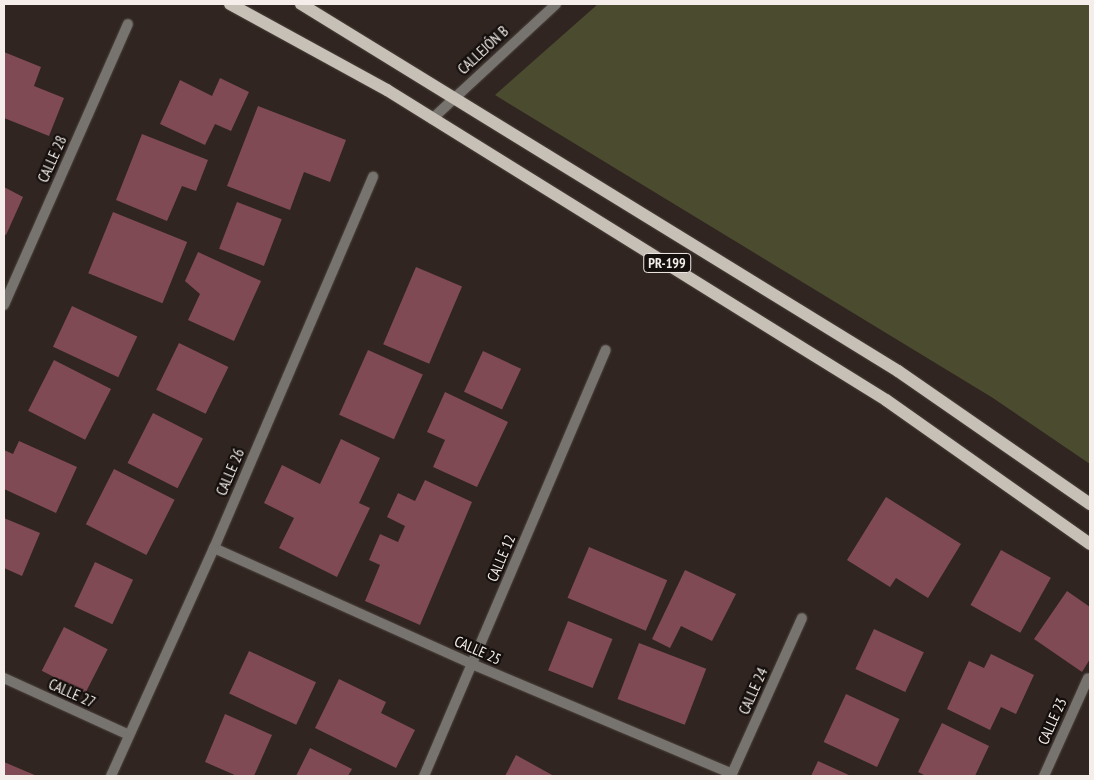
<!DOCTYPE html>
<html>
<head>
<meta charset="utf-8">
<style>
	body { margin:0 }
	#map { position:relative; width:1094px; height:780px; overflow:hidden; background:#302520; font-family:"PT Sans Narrow",sans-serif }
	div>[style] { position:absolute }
	.green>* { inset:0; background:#4b4c2f }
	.building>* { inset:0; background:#7f4a53; transform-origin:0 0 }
	.roads { filter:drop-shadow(0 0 1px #4b413c) drop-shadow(0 0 1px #4b413c) }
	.minor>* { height:10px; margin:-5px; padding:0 5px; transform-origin:5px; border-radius:5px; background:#77736f }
	.primary>* { height:12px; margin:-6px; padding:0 6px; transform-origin:6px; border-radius:6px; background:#c7c0b6 }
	span { translate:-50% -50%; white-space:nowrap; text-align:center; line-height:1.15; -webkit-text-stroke:4.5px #140f0d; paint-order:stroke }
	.shield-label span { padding:1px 4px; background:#140f0d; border:1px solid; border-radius:4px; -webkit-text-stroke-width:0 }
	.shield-label { font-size:14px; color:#f4ede9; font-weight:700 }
	.street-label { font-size:15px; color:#f4ede9 }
	.frame { position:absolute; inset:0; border:5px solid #f4ede9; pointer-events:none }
</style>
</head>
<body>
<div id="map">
	<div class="green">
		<div style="clip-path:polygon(598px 4px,1090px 4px,1090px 464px,993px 398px,495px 95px)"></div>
	</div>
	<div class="building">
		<div style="clip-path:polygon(4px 52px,41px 67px,34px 86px,64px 98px,49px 136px,4px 118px)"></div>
		<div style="clip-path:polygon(220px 78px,249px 92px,231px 131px,215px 124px,205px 145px,160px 124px,180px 80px,212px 96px)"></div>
		<div style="clip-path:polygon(258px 106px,346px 140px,330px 182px,304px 172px,290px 210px,227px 186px)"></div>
		<div style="clip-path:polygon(142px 134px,208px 160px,196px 191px,182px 186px,167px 221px,116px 200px)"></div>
		<div style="clip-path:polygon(4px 187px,23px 197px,6px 235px,4px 234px)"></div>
		<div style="left:237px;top:202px;width:48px;height:50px;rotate:21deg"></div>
		<div style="left:113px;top:212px;width:80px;height:66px;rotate:22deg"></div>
		<div style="clip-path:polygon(198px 252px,261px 281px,234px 341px,188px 320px,200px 294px,185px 281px)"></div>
		<div style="left:416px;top:267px;width:50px;height:84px;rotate:23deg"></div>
		<div style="left:72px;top:306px;width:72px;height:45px;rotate:25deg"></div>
		<div style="left:179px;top:343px;width:55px;height:52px;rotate:26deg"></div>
		<div style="left:368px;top:350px;width:60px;height:71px;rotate:24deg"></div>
		<div style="left:483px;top:351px;width:42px;height:45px;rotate:25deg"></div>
		<div style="left:54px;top:360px;width:64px;height:57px;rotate:27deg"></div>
		<div style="clip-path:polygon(445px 392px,508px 422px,477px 487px,433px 467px,445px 440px,427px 432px)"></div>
		<div style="left:153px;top:413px;width:56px;height:56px;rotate:27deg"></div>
		<div style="clip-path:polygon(341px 439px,380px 458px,359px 503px,370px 508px,337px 577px,279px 548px,294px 518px,264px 503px,282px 465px,320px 484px)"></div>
		<div style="clip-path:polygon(19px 441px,77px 467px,56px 513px,4px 489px,4px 450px,13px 454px)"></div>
		<div style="left:114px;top:469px;width:68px;height:62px;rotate:27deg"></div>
		<div style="clip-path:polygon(425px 480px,472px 502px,420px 625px,365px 601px,380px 565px,369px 560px,380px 534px,398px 542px,405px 526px,387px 517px,398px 493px,415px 501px)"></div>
		<div style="clip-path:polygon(886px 497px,961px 544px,928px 598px,896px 578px,890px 587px,847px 560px)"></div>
		<div style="clip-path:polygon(4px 518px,40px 533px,22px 576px,4px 568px)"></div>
		<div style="left:589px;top:547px;width:85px;height:55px;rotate:23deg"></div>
		<div style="left:1001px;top:550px;width:57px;height:63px;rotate:29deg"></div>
		<div style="left:95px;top:562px;width:42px;height:49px;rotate:25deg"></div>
		<div style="clip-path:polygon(685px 570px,736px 594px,712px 641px,681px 626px,670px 648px,652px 639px)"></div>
		<div style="clip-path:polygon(1067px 591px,1090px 607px,1090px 659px,1082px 672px,1034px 639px)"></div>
		<div style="left:568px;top:621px;width:48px;height:53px;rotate:22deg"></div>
		<div style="left:64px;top:627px;width:49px;height:49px;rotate:27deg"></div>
		<div style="left:874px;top:629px;width:55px;height:44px;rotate:25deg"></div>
		<div style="left:639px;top:643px;width:72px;height:60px;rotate:21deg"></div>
		<div style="left:249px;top:651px;width:74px;height:47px;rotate:25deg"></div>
		<div style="clip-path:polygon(991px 654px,1034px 675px,1016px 714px,1001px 707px,990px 730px,947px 709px,969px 661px,984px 668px)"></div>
		<div style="clip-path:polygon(339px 679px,386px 702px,381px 713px,415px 730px,396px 768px,315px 728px)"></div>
		<div style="left:846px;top:694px;width:59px;height:53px;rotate:25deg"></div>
		<div style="clip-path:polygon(225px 714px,272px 735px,254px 776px,237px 776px,205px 762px)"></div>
		<div style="clip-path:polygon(942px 723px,989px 746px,975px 776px,926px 776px,918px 772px)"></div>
		<div style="clip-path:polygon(310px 748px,352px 769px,348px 776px,296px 776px)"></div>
		<div style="clip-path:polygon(516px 755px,554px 776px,505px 776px)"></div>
		<div style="clip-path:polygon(818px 761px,851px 776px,811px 776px)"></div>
		<div style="clip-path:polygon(4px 762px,37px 776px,4px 776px)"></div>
	</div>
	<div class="roads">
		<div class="minor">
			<div style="left:432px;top:119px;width:169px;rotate:-42.8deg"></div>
			<div style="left:4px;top:305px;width:307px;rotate:-66.2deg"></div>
			<div style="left:214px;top:548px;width:283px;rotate:24.2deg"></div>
			<div style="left:472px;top:664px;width:282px;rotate:22.9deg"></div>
			<div style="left:4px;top:678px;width:137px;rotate:24.5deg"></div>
			<div style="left:111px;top:776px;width:250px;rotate:-65.7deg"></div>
			<div style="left:214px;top:548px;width:404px;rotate:-66.8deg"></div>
			<div style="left:424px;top:776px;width:463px;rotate:-66.9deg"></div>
			<div style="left:731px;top:776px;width:173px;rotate:-65.8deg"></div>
			<div style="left:1044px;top:776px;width:107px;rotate:-65.8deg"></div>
		</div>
		<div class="primary">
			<div style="left:230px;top:4px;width:179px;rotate:28.7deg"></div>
			<div style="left:387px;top:90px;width:587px;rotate:31.85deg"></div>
			<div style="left:886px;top:400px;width:250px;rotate:35.2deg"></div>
			<div style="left:301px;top:4px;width:701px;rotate:31.58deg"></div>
			<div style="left:898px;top:371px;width:234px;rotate:34.7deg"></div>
		</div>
	</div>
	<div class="shield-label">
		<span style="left:667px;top:263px">PR-199</span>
	</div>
	<div class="street-label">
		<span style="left:483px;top:50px;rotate:-43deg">CALLEJÓN B</span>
		<span style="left:52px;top:159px;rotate:-66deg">CALLE 28</span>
		<span style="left:230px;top:472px;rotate:-67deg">CALLE 26</span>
		<span style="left:501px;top:558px;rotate:-67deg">CALLE 12</span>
		<span style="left:478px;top:650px;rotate:24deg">CALLE 25</span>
		<span style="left:753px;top:691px;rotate:-66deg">CALLE 24</span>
		<span style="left:72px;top:693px;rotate:24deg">CALLE 27</span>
		<span style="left:1052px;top:721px;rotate:-66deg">CALLE 23</span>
	</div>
	<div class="frame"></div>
</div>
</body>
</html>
